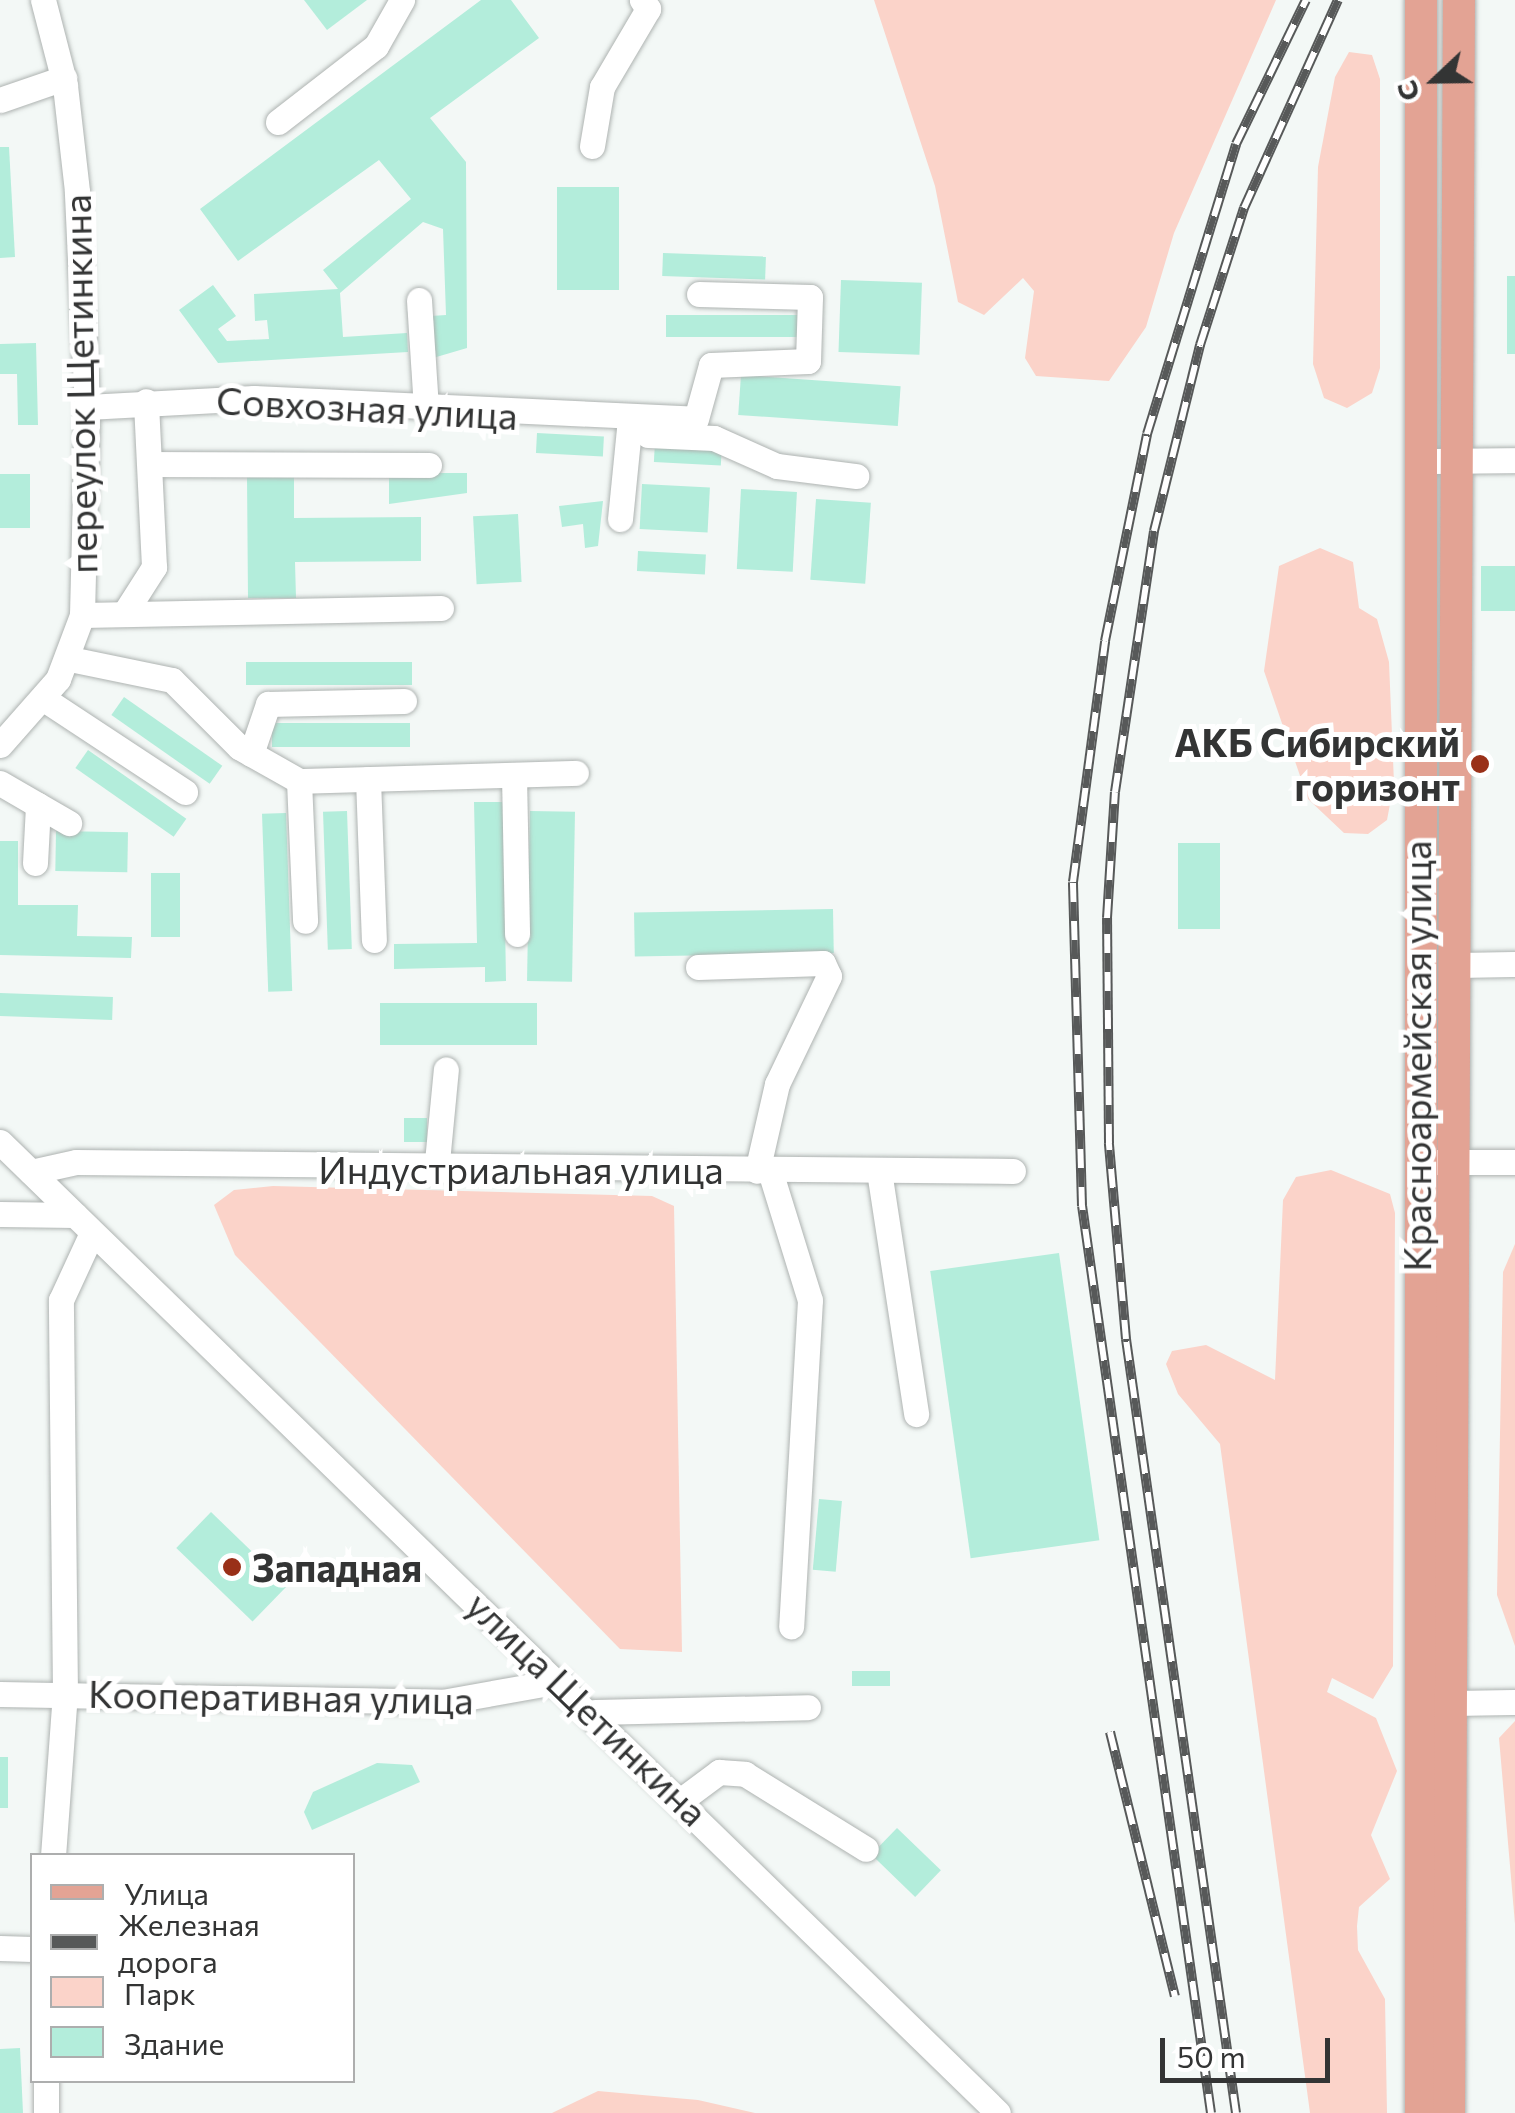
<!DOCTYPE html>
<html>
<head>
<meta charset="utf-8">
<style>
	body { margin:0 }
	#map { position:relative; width:1515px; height:2113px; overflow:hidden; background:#f3f8f6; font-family:Commissioner,sans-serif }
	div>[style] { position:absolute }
	.green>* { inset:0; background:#fbd3c9 }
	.building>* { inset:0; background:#b3eddb; transform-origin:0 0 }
	.roads { filter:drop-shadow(0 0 2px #aeb3b1) drop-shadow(0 0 2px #aeb3b1) }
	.minor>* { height:25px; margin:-12.5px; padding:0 12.5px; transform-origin:12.5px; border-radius:12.5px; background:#fff }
	.major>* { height:32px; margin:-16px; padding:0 16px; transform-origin:16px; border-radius:16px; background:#e3a394 }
	.rail>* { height:10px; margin-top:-5px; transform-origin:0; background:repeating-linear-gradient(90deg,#fff 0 19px,#575959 0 38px); box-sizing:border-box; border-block:2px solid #575959 }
	.dots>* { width:28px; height:28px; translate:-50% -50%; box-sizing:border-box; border:5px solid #fff; border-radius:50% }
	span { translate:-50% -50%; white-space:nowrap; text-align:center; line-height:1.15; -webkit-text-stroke:10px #fff; paint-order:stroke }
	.street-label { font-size:38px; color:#333434 }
	.poi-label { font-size:38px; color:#333434; font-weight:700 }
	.right { translate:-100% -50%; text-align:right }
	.left { translate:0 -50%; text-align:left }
	.legend { position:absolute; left:30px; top:1853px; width:325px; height:230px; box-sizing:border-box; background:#fff; border:2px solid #adaeae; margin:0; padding:12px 18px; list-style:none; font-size:30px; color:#333434 }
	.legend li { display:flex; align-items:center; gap:20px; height:50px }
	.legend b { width:50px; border:2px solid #adaeae }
	.north { position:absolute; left:1385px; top:30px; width:100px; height:100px; -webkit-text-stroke:8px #fff; paint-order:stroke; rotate:248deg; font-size:28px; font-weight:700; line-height:40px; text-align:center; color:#333434 }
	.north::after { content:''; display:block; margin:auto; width:35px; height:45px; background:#333434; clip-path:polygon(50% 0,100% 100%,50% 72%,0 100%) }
	.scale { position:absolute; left:1160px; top:2038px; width:170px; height:45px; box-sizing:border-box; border:5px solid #333434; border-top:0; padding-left:12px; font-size:30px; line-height:35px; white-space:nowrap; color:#333434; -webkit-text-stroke:8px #fff; paint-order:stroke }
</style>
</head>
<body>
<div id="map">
	<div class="green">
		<div style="clip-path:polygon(874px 0,1276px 0,1174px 233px,1146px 327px,1109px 381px,1036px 376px,1025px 358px,1034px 291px,1023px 278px,984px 315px,958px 302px,935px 186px)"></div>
		<div style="clip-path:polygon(1349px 52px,1372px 55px,1380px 79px,1380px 368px,1372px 393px,1347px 408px,1324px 398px,1313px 364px,1318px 167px,1335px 77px)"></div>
		<div style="clip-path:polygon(1320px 548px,1353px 562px,1359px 608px,1377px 619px,1389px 662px,1394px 783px,1387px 820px,1368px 834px,1344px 833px,1308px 799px,1264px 671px,1279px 566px)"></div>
		<div style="clip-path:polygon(1331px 1170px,1390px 1194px,1395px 1213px,1393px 1666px,1373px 1699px,1332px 1678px,1327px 1692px,1376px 1718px,1397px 1771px,1371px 1835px,1390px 1879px,1359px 1907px,1357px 1926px,1358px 1950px,1385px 1999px,1387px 2113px,1310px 2113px,1220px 1444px,1178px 1394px,1166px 1364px,1172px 1351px,1206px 1345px,1275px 1380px,1283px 1200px,1296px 1177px)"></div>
		<div style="clip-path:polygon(273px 1186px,652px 1196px,674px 1206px,682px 1652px,620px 1649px,235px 1255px,214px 1205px,234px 1190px)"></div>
		<div style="clip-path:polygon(1515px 1244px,1515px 1646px,1497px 1595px,1503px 1272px)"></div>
		<div style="clip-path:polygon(1515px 1721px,1515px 1924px,1499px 1738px)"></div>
		<div style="clip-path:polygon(598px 2091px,698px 2100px,755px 2113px,552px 2113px)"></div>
	</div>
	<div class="building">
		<div style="clip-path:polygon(304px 0,367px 0,327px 30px)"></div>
		<div style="clip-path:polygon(481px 0,511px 0,539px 38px,430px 118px,466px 162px,467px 348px,433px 358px,431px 316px,446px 315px,443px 229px,423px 222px,340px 293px,343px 337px,407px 333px,408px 352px,218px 363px,179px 310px,213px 285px,236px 316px,218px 329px,227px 341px,269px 339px,267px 320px,255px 321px,254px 294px,338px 289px,323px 270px,411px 199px,379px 160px,238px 261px,200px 209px)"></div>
		<div style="clip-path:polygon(0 147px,9px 147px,15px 257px,0 258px)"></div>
		<div style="left:557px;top:187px;width:62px;height:103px"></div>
		<div style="left:663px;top:253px;width:103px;height:23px;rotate:2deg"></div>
		<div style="left:1507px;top:276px;width:8px;height:78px"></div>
		<div style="left:841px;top:280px;width:81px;height:72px;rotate:2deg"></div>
		<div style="left:666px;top:315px;width:134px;height:22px"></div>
		<div style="clip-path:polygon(36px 343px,38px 425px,18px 425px,17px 374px,0 374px,0 344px)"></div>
		<div style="left:741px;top:375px;width:160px;height:40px;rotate:4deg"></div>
		<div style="left:537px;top:433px;width:67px;height:20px;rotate:3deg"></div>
		<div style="left:655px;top:441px;width:67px;height:21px;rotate:3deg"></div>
		<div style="clip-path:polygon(389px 473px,467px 473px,467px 493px,389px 504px)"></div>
		<div style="left:0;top:474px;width:30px;height:54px"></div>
		<div style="clip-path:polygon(247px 477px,294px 477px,294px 518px,421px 517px,421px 561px,295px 562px,296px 598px,248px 598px)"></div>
		<div style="left:642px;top:484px;width:68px;height:45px;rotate:3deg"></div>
		<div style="left:741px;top:489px;width:56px;height:80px;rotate:3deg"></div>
		<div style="left:816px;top:499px;width:55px;height:81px;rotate:4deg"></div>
		<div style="clip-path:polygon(603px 501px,598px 546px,585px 548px,583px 524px,562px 527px,559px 506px)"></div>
		<div style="left:518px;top:514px;width:68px;height:45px;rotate:87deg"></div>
		<div style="left:638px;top:551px;width:68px;height:20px;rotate:3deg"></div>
		<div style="left:1515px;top:566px;width:45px;height:34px;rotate:90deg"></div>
		<div style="left:412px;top:662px;width:23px;height:166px;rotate:90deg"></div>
		<div style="left:124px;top:697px;width:120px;height:22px;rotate:35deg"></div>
		<div style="left:410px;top:723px;width:24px;height:138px;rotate:90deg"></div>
		<div style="left:88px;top:750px;width:120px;height:22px;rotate:35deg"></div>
		<div style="clip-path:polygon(474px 802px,503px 802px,506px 981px,485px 982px,485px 967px,394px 969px,394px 944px,477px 943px)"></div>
		<div style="left:347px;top:811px;width:138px;height:24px;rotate:88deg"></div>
		<div style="left:530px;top:811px;width:45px;height:170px;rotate:1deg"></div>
		<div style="left:286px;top:813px;width:178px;height:24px;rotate:88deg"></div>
		<div style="left:56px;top:831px;width:72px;height:40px;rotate:1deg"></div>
		<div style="clip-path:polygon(0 841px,18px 841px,18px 905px,78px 905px,77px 936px,132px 937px,131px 958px,0 955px)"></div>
		<div style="left:1178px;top:843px;width:42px;height:86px"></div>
		<div style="left:151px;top:873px;width:29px;height:64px"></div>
		<div style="left:833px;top:909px;width:44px;height:199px;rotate:89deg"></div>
		<div style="left:0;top:993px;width:113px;height:23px;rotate:2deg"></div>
		<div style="left:537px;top:1003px;width:42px;height:157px;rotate:90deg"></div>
		<div style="left:404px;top:1118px;width:23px;height:24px"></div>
		<div style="left:1059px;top:1253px;width:290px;height:130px;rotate:82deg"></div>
		<div style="left:819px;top:1499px;width:23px;height:71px;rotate:5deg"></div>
		<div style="left:211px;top:1512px;width:106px;height:50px;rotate:44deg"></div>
		<div style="left:852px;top:1671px;width:38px;height:15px"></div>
		<div style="left:0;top:1757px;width:8px;height:51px"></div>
		<div style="clip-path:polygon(377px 1763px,412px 1765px,420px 1782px,312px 1830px,304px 1812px,313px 1792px)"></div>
		<div style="left:897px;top:1828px;width:61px;height:37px;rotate:44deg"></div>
		<div style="clip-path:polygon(20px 2048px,23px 2113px,0 2113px,0 2049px)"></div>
	</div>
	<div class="roads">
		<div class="minor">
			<div style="left:0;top:100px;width:68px;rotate:-19deg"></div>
			<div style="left:278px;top:122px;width:124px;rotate:-37.8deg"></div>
			<div style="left:376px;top:46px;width:53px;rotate:-60.5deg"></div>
			<div style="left:592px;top:146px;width:60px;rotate:-80.4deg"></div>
			<div style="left:602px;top:87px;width:91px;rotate:-59.5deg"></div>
			<div style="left:648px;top:9px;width:11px;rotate:-124deg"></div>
			<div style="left:419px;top:300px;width:109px;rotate:86.3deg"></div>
			<div style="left:87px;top:407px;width:167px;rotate:-3.1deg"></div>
			<div style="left:254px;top:398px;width:442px;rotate:2.7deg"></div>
			<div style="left:696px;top:419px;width:56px;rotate:-74.5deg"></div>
			<div style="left:711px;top:365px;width:97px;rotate:-2.4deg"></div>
			<div style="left:808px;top:361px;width:64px;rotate:-88.2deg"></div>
			<div style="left:810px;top:297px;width:111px;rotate:-178.5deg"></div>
			<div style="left:648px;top:435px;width:66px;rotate:2.6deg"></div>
			<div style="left:714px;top:438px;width:69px;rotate:24deg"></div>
			<div style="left:777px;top:466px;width:80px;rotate:7.2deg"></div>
			<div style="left:1423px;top:461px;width:92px;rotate:-0.6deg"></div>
			<div style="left:151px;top:464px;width:278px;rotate:0.2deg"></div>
			<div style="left:620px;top:519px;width:100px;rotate:-84.3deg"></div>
			<div style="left:124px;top:614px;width:56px;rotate:-57.4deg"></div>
			<div style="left:154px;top:567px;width:166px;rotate:-92.8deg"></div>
			<div style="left:82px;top:615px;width:359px;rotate:-1.1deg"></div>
			<div style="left:70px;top:659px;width:104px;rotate:11.6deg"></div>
			<div style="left:172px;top:680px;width:95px;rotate:45deg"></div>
			<div style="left:239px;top:747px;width:69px;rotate:29.5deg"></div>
			<div style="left:299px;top:781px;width:277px;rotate:-1.7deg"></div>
			<div style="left:44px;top:699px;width:169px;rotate:33.4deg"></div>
			<div style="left:0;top:745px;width:88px;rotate:-48.7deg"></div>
			<div style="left:58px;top:679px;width:68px;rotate:-69.4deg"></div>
			<div style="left:82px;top:615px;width:208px;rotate:-88.6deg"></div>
			<div style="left:87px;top:407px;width:216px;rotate:-92.7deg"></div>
			<div style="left:77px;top:191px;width:107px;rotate:-96.5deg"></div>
			<div style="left:65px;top:85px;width:88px;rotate:-104.5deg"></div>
			<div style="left:251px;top:754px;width:53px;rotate:-71.2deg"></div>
			<div style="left:268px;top:704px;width:136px;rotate:-1.3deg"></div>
			<div style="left:514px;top:775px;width:159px;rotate:88.9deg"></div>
			<div style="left:368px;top:779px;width:161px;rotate:87.9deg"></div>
			<div style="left:299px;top:781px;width:140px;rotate:87.5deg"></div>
			<div style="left:0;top:783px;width:80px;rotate:30.1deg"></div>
			<div style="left:35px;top:863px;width:58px;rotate:-87deg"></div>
			<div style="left:1456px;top:965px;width:59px;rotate:-1deg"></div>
			<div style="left:698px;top:967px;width:125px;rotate:-1.8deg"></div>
			<div style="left:823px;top:963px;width:14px;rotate:65deg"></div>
			<div style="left:829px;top:976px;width:120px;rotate:115.7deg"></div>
			<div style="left:777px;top:1084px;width:89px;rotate:102.9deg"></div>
			<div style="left:0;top:1142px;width:1392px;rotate:44.21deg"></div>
			<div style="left:1436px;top:1162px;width:79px"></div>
			<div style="left:770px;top:1171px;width:135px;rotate:72.8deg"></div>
			<div style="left:810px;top:1300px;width:327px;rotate:93.3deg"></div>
			<div style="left:879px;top:1171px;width:246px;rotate:81.3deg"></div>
			<div style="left:31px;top:1172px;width:46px;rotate:-12.5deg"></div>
			<div style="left:76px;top:1162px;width:937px;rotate:0.55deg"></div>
			<div style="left:436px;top:1172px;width:103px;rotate:-84.5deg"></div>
			<div style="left:0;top:1214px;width:75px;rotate:0.8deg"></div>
			<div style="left:0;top:1694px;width:442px;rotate:1deg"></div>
			<div style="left:442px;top:1702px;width:120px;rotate:-10.1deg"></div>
			<div style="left:1451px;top:1703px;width:64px;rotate:-0.9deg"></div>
			<div style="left:595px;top:1712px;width:213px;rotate:-1.3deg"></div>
			<div style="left:684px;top:1798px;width:44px;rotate:-36.6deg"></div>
			<div style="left:719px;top:1772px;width:26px;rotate:4deg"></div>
			<div style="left:745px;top:1774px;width:142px;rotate:31.8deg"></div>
			<div style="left:53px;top:1856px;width:162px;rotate:-85.8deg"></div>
			<div style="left:65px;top:1694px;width:394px;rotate:-90.6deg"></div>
			<div style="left:61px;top:1300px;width:74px;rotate:-65.2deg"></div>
			<div style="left:0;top:1948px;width:32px;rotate:2deg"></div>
			<div style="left:46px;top:2080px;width:33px;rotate:90deg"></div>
		</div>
		<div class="major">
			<div style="left:1421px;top:2113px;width:2113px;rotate:-90deg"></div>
			<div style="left:1449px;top:2113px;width:2113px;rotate:-89.73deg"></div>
		</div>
	</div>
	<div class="rail">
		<div style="left:1110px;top:1732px;width:272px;rotate:76.2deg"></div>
		<div style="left:1211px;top:2113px;width:916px;rotate:-98.09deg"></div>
		<div style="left:1082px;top:1206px;width:324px;rotate:-91.6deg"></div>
		<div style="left:1073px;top:882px;width:243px;rotate:-82.4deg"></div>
		<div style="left:1105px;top:641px;width:211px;rotate:-78.5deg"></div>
		<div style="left:1147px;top:434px;width:303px;rotate:-72.9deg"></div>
		<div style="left:1236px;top:144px;width:160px;rotate:-64.1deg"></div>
		<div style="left:1236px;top:2113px;width:782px;rotate:-98.09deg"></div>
		<div style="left:1126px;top:1339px;width:197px;rotate:-95deg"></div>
		<div style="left:1109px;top:1143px;width:225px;rotate:-90.5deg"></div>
		<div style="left:1107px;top:918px;width:126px;rotate:-86.4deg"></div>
		<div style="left:1115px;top:792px;width:264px;rotate:-81.5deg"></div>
		<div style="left:1154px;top:531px;width:192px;rotate:-76.1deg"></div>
		<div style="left:1200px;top:345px;width:144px;rotate:-72.2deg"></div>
		<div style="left:1244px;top:208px;width:228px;rotate:-65.7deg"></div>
	</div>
	<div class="dots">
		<div style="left:1480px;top:764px;background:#993018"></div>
		<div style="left:232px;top:1567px;background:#993018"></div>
	</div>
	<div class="street-label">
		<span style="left:79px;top:384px;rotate:-91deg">переулок Щетинкина</span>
		<span style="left:367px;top:407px;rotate:3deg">Совхозная улица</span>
		<span style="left:1416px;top:1056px;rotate:-90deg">Красноармейская улица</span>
		<span style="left:521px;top:1169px">Индустриальная улица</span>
		<span style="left:281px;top:1696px;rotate:1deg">Кооперативная улица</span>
		<span style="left:588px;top:1708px;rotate:44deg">улица Щетинкина</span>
	</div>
	<div class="poi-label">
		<span class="right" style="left:1460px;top:764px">АКБ Сибирский<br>горизонт</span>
		<span class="left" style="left:252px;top:1567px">Западная</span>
	</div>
	<ul class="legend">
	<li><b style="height:12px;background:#e3a394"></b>Улица</li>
	<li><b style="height:12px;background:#575959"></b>Железная дорога</li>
	<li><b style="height:28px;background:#fbd3c9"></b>Парк</li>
	<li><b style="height:28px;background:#b3eddb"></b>Здание</li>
	</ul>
	<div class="north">С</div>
	<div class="scale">50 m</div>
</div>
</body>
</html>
